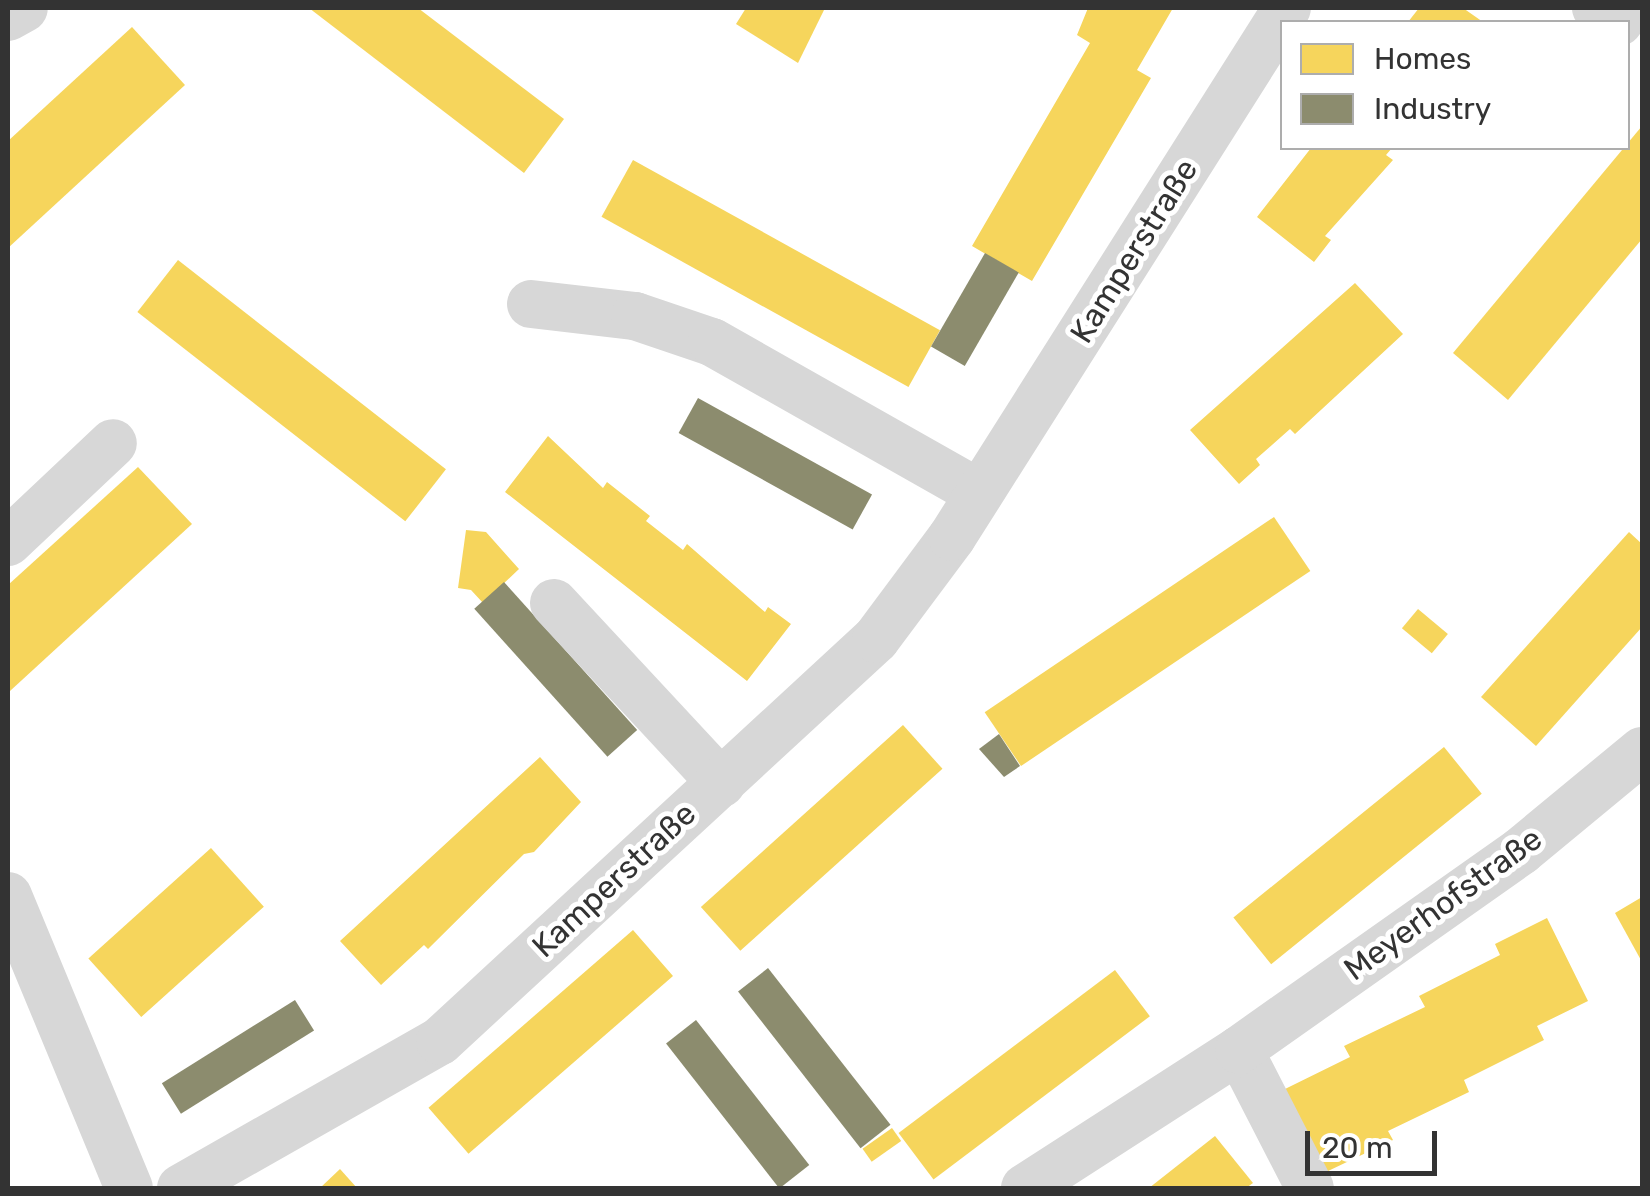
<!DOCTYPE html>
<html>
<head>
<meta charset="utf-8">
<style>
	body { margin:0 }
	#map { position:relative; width:1650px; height:1196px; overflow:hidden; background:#fff; font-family:Rubik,sans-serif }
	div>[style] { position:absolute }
	.homes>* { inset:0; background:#f6d55c; transform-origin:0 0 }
	.industry>* { inset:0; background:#8c8c6e; transform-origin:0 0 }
	.minor>* { height:48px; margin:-24px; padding:0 24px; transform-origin:24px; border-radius:24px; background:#d7d7d7 }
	span { translate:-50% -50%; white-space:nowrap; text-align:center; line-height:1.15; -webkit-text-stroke:10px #fff; paint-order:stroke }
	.street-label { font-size:32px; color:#333 }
	.frame { position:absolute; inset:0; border:10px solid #333; pointer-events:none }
	.legend { position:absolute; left:1280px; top:20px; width:350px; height:130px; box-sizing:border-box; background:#fff; border:2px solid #adadad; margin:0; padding:12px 18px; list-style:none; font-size:30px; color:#333 }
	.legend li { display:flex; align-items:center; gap:20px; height:50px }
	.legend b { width:50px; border:2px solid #adadad }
	.scale { position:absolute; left:1305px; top:1131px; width:132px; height:45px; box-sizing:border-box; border:5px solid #333; border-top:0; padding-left:12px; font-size:30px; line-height:35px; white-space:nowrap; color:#333; -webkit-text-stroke:8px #fff; paint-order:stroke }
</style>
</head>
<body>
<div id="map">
	<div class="homes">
		<div style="clip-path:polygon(309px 8px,418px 8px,564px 119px,524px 173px)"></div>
		<div style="clip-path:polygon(746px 8px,825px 8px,798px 63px,736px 24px)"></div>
		<div style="clip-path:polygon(1088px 8px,1173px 8px,1137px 70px,1151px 78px,1032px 281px,972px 246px,1090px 43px,1077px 35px)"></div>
		<div style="clip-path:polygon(1419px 8px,1463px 8px,1483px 22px,1408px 22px)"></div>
		<div style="clip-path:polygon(132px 27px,185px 85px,8px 248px,8px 141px)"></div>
		<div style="clip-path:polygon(1642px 126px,1642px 239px,1508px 400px,1453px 353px)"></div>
		<div style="clip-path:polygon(1311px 148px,1392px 148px,1386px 155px,1393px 160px,1325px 236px,1331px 240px,1314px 262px,1257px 217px)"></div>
		<div style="left:633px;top:160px;width:351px;height:65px;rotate:29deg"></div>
		<div style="left:178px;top:260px;width:340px;height:66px;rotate:38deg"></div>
		<div style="clip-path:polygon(1355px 283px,1403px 334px,1295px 434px,1290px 429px,1256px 459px,1260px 465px,1239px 484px,1190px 430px)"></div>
		<div style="clip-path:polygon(548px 436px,603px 488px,607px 482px,650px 516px,646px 521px,683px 550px,687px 544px,765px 612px,768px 607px,791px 624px,747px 681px,505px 492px)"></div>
		<div style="clip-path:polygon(138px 467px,192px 524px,10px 691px,8px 585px)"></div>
		<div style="left:1274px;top:517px;width:65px;height:349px;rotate:56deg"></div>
		<div style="clip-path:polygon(466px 530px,486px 532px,519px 569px,483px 603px,471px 590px,458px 588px)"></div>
		<div style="clip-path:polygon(1629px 532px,1642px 544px,1642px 627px,1536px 746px,1481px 697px)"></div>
		<div style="left:1418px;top:609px;width:39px;height:25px;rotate:40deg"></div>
		<div style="left:903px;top:725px;width:59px;height:272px;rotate:48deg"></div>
		<div style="left:1444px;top:747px;width:60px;height:271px;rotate:51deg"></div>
		<div style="clip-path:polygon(540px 757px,581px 802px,534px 852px,524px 854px,428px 949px,424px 945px,381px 985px,340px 941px)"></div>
		<div style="left:211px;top:848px;width:79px;height:165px;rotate:48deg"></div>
		<div style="clip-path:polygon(1642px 897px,1642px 962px,1615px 913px)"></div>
		<div style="clip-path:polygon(1547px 918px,1588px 1001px,1537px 1026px,1544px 1040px,1464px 1080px,1469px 1092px,1388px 1131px,1393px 1140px,1326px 1172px,1285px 1089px,1350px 1057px,1344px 1046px,1425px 1007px,1419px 996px,1500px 955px,1495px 944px)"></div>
		<div style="left:633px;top:930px;width:61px;height:271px;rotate:49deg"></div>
		<div style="left:1115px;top:970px;width:58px;height:271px;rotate:53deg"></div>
		<div style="left:892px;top:1128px;width:16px;height:36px;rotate:55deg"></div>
		<div style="clip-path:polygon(1215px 1136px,1253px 1183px,1246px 1188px,1149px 1188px)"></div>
		<div style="clip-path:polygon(340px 1169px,357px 1188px,320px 1188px)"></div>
	</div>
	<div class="industry">
		<div style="left:985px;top:253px;width:39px;height:108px;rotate:30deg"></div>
		<div style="left:698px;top:398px;width:199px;height:40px;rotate:29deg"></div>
		<div style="left:504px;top:582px;width:199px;height:40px;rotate:48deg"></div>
		<div style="clip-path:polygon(999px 734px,1020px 766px,1004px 777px,979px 749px)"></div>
		<div style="left:768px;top:968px;width:199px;height:38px;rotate:52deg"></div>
		<div style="left:295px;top:1000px;width:36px;height:157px;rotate:58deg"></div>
		<div style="left:696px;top:1020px;width:184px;height:38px;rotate:52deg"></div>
	</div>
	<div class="minor">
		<div style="left:1596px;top:8px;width:27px;rotate:31deg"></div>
		<div style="left:8px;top:17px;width:18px;rotate:-29deg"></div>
		<div style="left:531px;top:304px;width:105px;rotate:6.6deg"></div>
		<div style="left:635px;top:316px;width:81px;rotate:18.7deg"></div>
		<div style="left:712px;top:342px;width:307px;rotate:29.5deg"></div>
		<div style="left:8px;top:542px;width:144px;rotate:-43.3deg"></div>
		<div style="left:554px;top:603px;width:246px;rotate:47.1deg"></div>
		<div style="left:8px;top:896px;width:316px;rotate:67.5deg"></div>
		<div style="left:1239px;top:1050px;width:155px;rotate:62.8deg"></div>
		<div style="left:181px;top:1188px;width:298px;rotate:-29.6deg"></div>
		<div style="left:440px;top:1041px;width:593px;rotate:-42.68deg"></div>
		<div style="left:876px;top:639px;width:127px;rotate:-53.3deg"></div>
		<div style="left:952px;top:537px;width:626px;rotate:-57.66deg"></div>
		<div style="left:1025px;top:1188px;width:255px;rotate:-32.8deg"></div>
		<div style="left:1239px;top:1050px;width:345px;rotate:-35.2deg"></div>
		<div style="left:1521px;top:851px;width:157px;rotate:-39.6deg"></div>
	</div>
	<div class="street-label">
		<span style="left:1134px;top:251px;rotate:-58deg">Kamperstraße</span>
		<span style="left:614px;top:880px;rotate:-43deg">Kamperstraße</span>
		<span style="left:1443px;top:904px;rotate:-36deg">Meyerhofstraße</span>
	</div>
	<div class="frame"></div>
	<ul class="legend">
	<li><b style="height:28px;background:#f6d55c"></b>Homes</li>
	<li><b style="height:28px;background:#8c8c6e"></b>Industry</li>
	</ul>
	<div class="scale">20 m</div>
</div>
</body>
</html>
